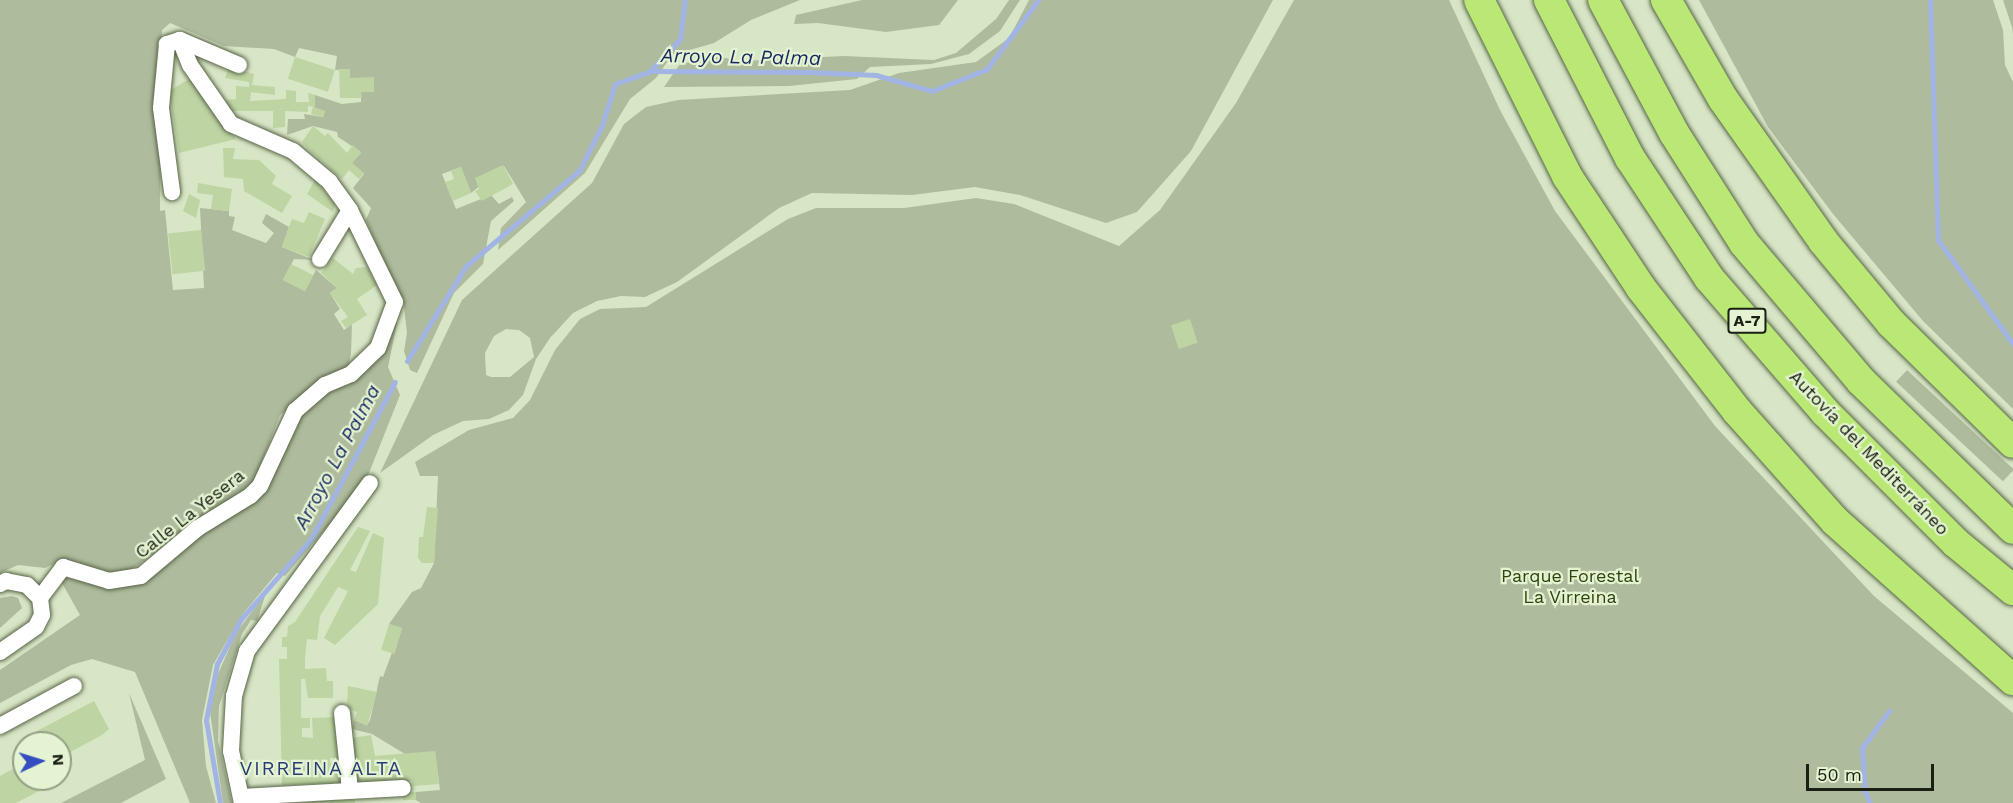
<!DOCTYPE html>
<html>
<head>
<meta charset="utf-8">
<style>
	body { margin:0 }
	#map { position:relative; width:2013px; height:803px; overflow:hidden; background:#d7e6c5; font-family:"Work Sans",sans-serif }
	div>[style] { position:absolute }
	.green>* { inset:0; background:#aebc9d; transform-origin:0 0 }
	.stream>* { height:5px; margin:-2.5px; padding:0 2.5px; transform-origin:2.5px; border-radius:2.5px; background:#a2b4e4 }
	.building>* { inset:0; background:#bed4a3; transform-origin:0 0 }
	.roads { filter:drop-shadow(0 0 2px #576446) drop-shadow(0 0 2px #576446) }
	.street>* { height:16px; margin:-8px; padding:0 8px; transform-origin:8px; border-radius:8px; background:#fff }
	.highway>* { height:30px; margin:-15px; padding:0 15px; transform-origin:15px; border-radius:15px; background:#b9e875 }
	span { translate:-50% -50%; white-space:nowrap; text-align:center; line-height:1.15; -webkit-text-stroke:4.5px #e4f4d2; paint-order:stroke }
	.shield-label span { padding:2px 4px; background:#e4f4d2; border:2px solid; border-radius:4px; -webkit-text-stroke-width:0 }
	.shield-label { font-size:16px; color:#1a1f13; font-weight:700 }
	.street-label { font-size:18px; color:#1a1f13 }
	.park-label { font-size:18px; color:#2f430d }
	.water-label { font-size:20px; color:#18275f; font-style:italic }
	.neighbourhood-label { font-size:20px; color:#293a73; letter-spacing:1.5px }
	.north { position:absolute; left:12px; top:731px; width:60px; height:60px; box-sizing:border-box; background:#e4f4d2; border:2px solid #939f86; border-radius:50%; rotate:86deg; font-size:16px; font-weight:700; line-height:24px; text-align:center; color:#1a1f13 }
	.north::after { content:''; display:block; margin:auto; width:21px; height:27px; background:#344ebf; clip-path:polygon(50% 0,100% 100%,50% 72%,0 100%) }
	.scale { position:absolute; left:1806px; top:764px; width:128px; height:27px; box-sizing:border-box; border:3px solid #1a1f13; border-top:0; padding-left:8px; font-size:18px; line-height:21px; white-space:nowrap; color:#1a1f13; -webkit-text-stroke:4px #e4f4d2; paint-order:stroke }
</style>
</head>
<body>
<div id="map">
	<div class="green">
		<div style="clip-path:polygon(0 0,800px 0,751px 20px,714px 43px,672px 55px,656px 78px,630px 99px,585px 173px,498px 250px,501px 228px,526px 202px,504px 166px,471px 193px,461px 167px,442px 174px,456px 209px,491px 195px,499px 204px,512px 197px,514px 201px,491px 221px,483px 264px,454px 293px,417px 373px,410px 370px,404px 351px,407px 333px,403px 299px,390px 278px,366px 220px,371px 208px,353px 188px,364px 174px,352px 163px,361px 152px,338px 137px,337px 132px,313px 126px,287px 135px,288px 119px,305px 119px,304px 114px,323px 117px,325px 111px,315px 108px,315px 95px,342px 104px,361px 102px,361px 92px,374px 92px,374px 78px,350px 78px,350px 69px,335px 70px,337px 56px,299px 48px,295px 57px,274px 49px,224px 46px,170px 23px,162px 30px,160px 211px,165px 210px,173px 290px,204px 288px,200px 208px,229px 211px,229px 216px,235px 217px,232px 230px,266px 243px,274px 233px,262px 223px,266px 214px,289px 227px,282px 247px,314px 260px,294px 259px,283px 280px,305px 290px,316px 270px,337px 288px,330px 293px,340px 309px,334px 314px,344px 330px,352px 324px,351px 353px,348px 369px,320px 382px,280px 415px,252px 487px,123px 575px,56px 563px,45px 568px,18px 565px,0 573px)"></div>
		<div style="clip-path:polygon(862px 0,958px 0,939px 25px,886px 32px,818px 23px,794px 24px,796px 15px)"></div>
		<div style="clip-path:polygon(1009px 0,1020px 0,1000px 31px,969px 54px,931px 64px,870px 67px,857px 79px,789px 86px,664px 87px,680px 64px,718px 57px,744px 61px,844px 56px,934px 60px,956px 53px,996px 19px)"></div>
		<div style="clip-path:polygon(evenodd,1029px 0,1273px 0,1191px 151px,1137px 212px,1106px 223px,1020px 195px,975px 187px,912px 195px,812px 193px,779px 208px,677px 282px,645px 297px,621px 296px,597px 301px,573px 313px,550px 338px,536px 359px,523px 395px,509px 410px,489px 419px,463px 421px,433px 435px,380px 473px,462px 300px,592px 183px,624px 124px,646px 107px,678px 100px,850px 90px,899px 73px,976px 62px,1009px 38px,1029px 0,506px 329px,519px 330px,530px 338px,534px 357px,510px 377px,491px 377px,486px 375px,485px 353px,494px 336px,506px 329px)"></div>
		<div style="clip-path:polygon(1294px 0,1449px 0,1500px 110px,1555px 211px,1715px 426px,1874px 596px,2013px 713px,2013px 803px,421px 803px,416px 800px,416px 792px,440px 790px,435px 752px,405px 754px,372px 734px,352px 729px,354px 720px,367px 725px,370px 720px,380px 676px,383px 677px,401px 628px,389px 624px,412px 592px,421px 588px,434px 563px,438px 476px,420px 476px,415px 462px,469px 430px,513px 418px,530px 400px,555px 350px,580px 319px,600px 309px,646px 307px,788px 219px,816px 208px,904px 208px,976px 198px,1014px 204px,1119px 246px,1160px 210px,1236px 103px)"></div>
		<div style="clip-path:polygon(1699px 0,1993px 0,2003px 30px,2005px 65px,2013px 82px,2013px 409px,1923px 321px,1833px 214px,1768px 127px)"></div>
		<div style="clip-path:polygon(2003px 0,2013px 0,2013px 35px,2012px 27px)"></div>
		<div style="clip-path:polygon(394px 313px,397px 323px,388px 367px,400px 395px,365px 483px,285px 576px,277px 573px,242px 615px,213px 665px,202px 720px,206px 766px,216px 803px,190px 803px,135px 672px,92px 659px,71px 665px,0 703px,0 670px,80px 615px,58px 576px,113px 588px,139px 584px,170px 563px,188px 545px,228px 517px,300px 415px,331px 391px,366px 372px,383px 350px)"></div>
		<div style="left:1907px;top:370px;width:146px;height:16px;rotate:43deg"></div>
		<div style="clip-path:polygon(266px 593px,257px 621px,251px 620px,242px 634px,219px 706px,218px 741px,232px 803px,223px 803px,210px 712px,218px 674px,236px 633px)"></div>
		<div style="clip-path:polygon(12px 596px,18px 598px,22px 608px,0 628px,0 598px)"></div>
		<div style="clip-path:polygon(129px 693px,166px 779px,121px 803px,61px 803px,145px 760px)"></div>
	</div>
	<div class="stream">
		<div style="left:1930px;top:0;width:240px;rotate:88.1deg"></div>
		<div style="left:1938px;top:240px;width:128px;rotate:54.2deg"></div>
		<div style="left:650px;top:71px;width:44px;rotate:-46.8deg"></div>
		<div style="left:680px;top:39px;width:39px;rotate:-83deg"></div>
		<div style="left:407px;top:361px;width:112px;rotate:-58.2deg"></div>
		<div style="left:466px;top:266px;width:148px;rotate:-40.1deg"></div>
		<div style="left:579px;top:171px;width:51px;rotate:-63.4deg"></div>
		<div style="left:602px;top:125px;width:43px;rotate:-72.4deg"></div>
		<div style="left:615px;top:84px;width:37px;rotate:-20deg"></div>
		<div style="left:650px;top:71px;width:159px;rotate:0.4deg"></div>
		<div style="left:809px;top:72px;width:67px;rotate:2.6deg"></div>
		<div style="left:876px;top:75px;width:58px;rotate:15.9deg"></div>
		<div style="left:932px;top:91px;width:59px;rotate:-21.8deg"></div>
		<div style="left:987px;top:69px;width:86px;rotate:-53.5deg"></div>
		<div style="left:220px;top:803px;width:84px;rotate:-99.6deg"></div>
		<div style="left:206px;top:720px;width:57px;rotate:-78.9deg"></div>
		<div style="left:217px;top:664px;width:51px;rotate:-61.9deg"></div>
		<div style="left:241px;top:619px;width:106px;rotate:-48.8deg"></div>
		<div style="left:311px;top:539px;width:178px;rotate:-61.9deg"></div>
		<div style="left:1870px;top:803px;width:12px;rotate:-114deg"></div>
		<div style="left:1865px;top:792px;width:44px;rotate:-93.9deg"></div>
		<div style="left:1862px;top:748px;width:46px;rotate:-53.9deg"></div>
	</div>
	<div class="building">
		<div style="left:295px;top:57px;width:42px;height:23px;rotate:18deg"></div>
		<div style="clip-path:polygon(229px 67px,254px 74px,252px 85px,275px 87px,275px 95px,251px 92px,250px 101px,286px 99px,286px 90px,296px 91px,296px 102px,309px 102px,308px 93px,315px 95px,315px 108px,325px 111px,323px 117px,311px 114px,313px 107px,308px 106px,308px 112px,285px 111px,285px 127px,273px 128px,273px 111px,227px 111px,226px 100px,236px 99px,236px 86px,249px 87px,249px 82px,225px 78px)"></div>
		<div style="clip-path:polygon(339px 69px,350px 69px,350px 78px,374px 77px,374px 92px,361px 92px,362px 98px,340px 98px)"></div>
		<div style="clip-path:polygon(191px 78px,236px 139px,179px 153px,169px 91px)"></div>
		<div style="clip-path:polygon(313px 126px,325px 136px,328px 133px,347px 153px,353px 145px,361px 153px,352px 163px,364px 173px,359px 179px,349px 170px,342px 179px,309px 150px,302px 142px)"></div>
		<div style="clip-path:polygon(223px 148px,235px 148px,233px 159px,259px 160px,276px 176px,272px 184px,292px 196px,282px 213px,244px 191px,243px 179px,224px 177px)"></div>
		<div style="clip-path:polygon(503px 165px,513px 184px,482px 201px,475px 191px,479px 189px,475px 178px)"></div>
		<div style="clip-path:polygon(461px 167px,471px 193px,453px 201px,445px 182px,454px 179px,451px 171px)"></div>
		<div style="clip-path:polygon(315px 180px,335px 204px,333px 212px,307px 194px)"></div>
		<div style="clip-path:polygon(198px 183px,232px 189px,229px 211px,211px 209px,213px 195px,197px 193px)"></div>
		<div style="clip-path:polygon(189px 194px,200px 200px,196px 218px,183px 211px)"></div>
		<div style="clip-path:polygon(309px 212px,325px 219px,309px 257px,282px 247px,292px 219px,304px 223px)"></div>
		<div style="left:201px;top:230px;width:41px;height:33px;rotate:84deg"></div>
		<div style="clip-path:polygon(333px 258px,353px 274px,356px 268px,367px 267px,377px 285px,357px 299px,367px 315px,346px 328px,341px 321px,348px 317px,330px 293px,337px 288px,321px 273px)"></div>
		<div style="left:291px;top:264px;width:25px;height:18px;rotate:27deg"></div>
		<div style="left:1190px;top:319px;width:25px;height:20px;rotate:72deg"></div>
		<div style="clip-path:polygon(427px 507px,438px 508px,434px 563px,422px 563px,418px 558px,419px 537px,423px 537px)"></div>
		<div style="clip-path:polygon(358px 527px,370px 531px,350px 570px,356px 572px,373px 533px,384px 538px,378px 604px,335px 645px,324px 638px,348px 591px,338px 587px,320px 616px,317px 640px,307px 639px,305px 659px,305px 669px,326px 668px,327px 681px,333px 681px,333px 698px,308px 698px,305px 679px,301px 679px,301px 718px,310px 718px,310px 728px,302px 728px,302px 737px,313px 738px,312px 718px,337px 717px,340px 758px,330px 758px,330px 763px,341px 763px,342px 783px,282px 785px,279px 659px,287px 659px,287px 647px,282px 647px,282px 637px,287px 637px,288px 626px,295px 622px)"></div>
		<div style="left:389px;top:624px;width:14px;height:27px;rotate:17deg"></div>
		<div style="clip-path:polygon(348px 686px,377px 692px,367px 726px,354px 720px,357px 712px,347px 708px)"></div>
		<div style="clip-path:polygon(94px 701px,109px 729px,102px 735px,63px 756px,60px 743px,38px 743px,33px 733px)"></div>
		<div style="clip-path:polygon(371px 735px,375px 756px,435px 751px,439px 784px,413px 786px,412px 781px,358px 784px,352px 738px)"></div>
		<div style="clip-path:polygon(24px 763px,24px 779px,58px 781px,16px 803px,0 803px,0 776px)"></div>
		<div style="left:403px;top:792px;width:13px;height:8px"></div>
		<div style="clip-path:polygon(334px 800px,355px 800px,355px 803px,300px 803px)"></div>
	</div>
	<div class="roads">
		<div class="street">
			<div style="left:180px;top:40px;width:64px;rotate:23deg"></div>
			<div style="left:320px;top:259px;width:57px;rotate:-58.5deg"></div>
			<div style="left:0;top:584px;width:7px;rotate:-27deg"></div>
			<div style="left:6px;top:581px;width:21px;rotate:11deg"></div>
			<div style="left:27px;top:585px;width:18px;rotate:45deg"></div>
			<div style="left:40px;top:598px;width:17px;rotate:83deg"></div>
			<div style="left:42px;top:615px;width:13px;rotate:117deg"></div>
			<div style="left:36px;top:627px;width:44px;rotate:145.2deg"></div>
			<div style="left:40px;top:598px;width:39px;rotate:-53deg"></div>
			<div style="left:63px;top:567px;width:48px;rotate:16.9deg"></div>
			<div style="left:109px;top:581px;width:32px;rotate:-9deg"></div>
			<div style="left:141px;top:576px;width:75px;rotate:-40.1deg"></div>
			<div style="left:198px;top:528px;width:61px;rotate:-31.6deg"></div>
			<div style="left:250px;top:496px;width:14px;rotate:-45deg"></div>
			<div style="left:260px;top:486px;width:83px;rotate:-65deg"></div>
			<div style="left:295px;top:411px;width:40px;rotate:-41deg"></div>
			<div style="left:325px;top:385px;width:28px;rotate:-23deg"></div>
			<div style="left:351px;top:374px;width:37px;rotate:-44deg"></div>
			<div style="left:378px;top:348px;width:49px;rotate:-69.7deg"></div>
			<div style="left:395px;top:302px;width:102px;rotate:-116.1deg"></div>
			<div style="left:350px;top:210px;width:34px;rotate:-126deg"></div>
			<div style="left:330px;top:182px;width:48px;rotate:-140deg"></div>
			<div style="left:293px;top:151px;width:68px;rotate:-156.5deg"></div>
			<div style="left:231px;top:124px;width:72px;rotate:-124.8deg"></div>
			<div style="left:190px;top:65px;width:27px;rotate:-112deg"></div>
			<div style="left:180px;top:40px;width:14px;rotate:163deg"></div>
			<div style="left:167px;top:44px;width:64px;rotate:95.4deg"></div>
			<div style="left:161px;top:108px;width:85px;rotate:82.5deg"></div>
			<div style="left:342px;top:713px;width:78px;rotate:84.1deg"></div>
			<div style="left:0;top:726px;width:84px;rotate:-28.4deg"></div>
			<div style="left:241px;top:797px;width:162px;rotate:-3.2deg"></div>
			<div style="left:242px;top:803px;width:53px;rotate:-101.9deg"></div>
			<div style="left:231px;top:751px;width:55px;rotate:-86.9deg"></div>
			<div style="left:234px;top:696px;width:47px;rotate:-73.9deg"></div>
			<div style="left:247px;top:651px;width:208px;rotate:-53.8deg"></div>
		</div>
		<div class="highway">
			<div style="left:1479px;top:0;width:197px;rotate:63.4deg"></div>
			<div style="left:1567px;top:176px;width:134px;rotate:56.5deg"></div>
			<div style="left:1641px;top:288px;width:156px;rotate:52deg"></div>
			<div style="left:1737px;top:411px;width:147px;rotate:48.3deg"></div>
			<div style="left:1835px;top:521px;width:239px;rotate:41.8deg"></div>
			<div style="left:1549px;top:0;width:178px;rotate:62.9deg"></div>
			<div style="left:1630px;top:158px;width:144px;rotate:56.6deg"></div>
			<div style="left:1709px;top:278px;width:177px;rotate:49.1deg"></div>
			<div style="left:1825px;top:412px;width:185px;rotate:45deg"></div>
			<div style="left:1956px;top:543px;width:74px;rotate:39.5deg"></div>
			<div style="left:1603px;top:0;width:151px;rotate:61.9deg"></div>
			<div style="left:1674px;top:133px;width:130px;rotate:57.5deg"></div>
			<div style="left:1744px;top:243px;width:181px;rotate:49.7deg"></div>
			<div style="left:1861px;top:381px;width:212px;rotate:44.2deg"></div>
			<div style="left:1666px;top:0;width:114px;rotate:60.1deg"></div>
			<div style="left:1723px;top:99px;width:174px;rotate:54.8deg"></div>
			<div style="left:1823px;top:241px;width:107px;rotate:50.3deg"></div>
			<div style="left:1891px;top:323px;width:171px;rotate:44.5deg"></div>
		</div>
	</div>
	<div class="shield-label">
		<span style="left:1747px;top:321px">A-7</span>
	</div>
	<div class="street-label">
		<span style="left:1869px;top:453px;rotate:46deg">Autovía del Mediterráneo</span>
		<span style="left:190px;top:514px;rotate:-38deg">Calle La Yesera</span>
	</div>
	<div class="park-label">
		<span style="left:1570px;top:587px">Parque Forestal<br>La Virreina</span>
	</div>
	<div class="water-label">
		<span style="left:741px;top:57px;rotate:1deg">Arroyo La Palma</span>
		<span style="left:337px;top:457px;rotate:-62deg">Arroyo La Palma</span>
	</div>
	<div class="neighbourhood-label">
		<span style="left:321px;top:768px">VIRREINA ALTA</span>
	</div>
	<div class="north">N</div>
	<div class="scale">50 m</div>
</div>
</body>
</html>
